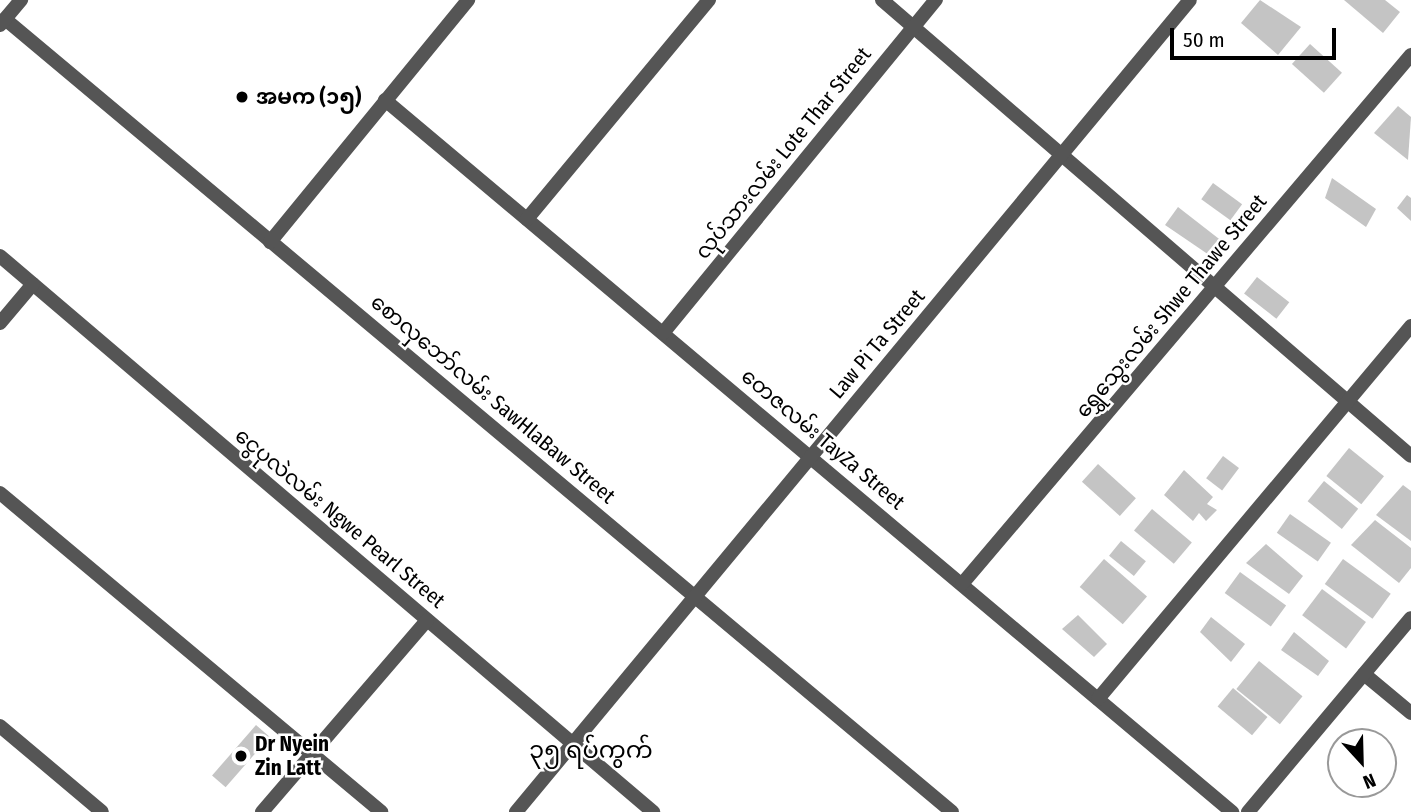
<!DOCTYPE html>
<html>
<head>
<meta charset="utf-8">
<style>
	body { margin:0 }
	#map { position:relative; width:1411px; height:812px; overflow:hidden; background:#fff; font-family:"Fira Sans Condensed","Noto Sans Myanmar",sans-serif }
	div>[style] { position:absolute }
	.building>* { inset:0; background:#c4c4c4; transform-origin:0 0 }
	.minor>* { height:14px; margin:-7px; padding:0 7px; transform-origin:7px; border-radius:7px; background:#555 }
	.dots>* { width:19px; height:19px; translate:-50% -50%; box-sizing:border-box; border:4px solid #fff; border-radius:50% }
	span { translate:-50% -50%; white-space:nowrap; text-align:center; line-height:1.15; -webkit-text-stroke:5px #fff; paint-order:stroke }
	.poi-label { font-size:21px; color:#000; font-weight:700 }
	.left { translate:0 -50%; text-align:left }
	.street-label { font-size:21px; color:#000 }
	.quarter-label { font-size:24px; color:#000 }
	.north { position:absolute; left:1327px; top:728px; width:70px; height:70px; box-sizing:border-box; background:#fff; border:2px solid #999; border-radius:50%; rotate:158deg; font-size:19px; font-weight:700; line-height:28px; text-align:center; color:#000 }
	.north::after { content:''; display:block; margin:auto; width:24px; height:32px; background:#000; clip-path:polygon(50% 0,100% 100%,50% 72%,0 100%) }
	.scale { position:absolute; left:1170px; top:28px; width:166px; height:32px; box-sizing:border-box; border:4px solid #000; border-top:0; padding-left:9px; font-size:21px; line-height:24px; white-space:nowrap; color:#000; -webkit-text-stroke:5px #fff; paint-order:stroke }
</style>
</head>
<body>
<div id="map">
	<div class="building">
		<div style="clip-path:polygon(1260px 0,1301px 27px,1278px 55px,1241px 23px)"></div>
		<div style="clip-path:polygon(1344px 0,1385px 0,1400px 12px,1383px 33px)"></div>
		<div style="left:1310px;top:44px;width:43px;height:27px;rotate:42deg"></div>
		<div style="clip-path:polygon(1398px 106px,1411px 117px,1408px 160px,1374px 133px)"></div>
		<div style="clip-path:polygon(1332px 178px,1376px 209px,1366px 227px,1325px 198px)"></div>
		<div style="left:1213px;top:183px;width:36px;height:20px;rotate:36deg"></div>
		<div style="clip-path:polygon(1407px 195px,1411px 198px,1411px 221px,1397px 208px)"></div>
		<div style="clip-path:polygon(1178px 207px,1223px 242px,1212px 257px,1165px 225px)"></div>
		<div style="left:1257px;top:277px;width:41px;height:21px;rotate:38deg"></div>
		<div style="left:1349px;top:448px;width:45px;height:36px;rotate:39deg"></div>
		<div style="left:1223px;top:456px;width:20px;height:28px;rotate:37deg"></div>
		<div style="left:1098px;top:464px;width:51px;height:24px;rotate:42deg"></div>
		<div style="clip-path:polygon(1184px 470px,1213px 497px,1207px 504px,1217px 510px,1206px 521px,1199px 513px,1193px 521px,1164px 495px)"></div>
		<div style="left:1324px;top:481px;width:44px;height:26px;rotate:39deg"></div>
		<div style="clip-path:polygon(1403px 485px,1411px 491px,1411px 541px,1376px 515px)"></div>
		<div style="left:1152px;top:509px;width:52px;height:28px;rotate:40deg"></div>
		<div style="left:1290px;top:514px;width:50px;height:23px;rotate:35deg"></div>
		<div style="clip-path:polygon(1375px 520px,1411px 548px,1411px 568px,1399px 583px,1351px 545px)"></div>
		<div style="left:1121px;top:541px;width:32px;height:19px;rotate:39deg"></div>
		<div style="clip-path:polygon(1266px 544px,1303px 576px,1289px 594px,1246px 563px)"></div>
		<div style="left:1104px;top:559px;width:57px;height:37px;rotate:41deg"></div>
		<div style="left:1343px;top:559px;width:59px;height:31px;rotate:36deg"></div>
		<div style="left:1240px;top:572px;width:57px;height:26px;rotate:36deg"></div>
		<div style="left:1322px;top:589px;width:55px;height:33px;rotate:37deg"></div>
		<div style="clip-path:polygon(1078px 615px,1107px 644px,1094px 657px,1062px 629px)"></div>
		<div style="clip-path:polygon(1211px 617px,1245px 644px,1231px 662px,1200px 632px)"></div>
		<div style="clip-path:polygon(1294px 632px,1329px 661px,1318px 676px,1281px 650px)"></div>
		<div style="left:1259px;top:661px;width:56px;height:36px;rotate:39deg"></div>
		<div style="left:1233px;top:688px;width:45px;height:24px;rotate:40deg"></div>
		<div style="left:256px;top:725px;width:18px;height:67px;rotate:41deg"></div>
	</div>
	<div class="minor">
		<div style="left:882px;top:0;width:698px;rotate:40.76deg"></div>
		<div style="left:5px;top:19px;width:1235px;rotate:39.94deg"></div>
		<div style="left:0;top:25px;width:33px;rotate:-50deg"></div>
		<div style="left:385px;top:100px;width:1107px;rotate:40.05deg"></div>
		<div style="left:527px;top:219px;width:285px;rotate:-50.3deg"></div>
		<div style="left:270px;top:242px;width:313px;rotate:-50.7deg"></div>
		<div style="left:0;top:256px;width:858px;rotate:40.41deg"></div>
		<div style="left:0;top:323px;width:51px;rotate:-49.8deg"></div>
		<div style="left:663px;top:333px;width:431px;rotate:-50.7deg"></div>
		<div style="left:0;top:493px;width:497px;rotate:39.9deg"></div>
		<div style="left:962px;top:584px;width:694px;rotate:-49.68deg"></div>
		<div style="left:1364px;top:674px;width:61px;rotate:39.7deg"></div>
		<div style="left:1098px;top:699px;width:487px;rotate:-50deg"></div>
		<div style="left:0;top:726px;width:133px;rotate:40.1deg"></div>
		<div style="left:262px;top:812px;width:253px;rotate:-49.3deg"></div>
		<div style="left:516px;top:812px;width:1055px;rotate:-50.31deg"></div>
		<div style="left:1248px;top:812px;width:253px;rotate:-50deg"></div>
	</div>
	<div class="dots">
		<div style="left:242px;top:97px;background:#000"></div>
		<div style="left:241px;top:756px;background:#000"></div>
	</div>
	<div class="poi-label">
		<span class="left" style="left:256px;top:97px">အမက (၁၅)</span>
		<span class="left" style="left:255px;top:756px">Dr Nyein<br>Zin Latt</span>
	</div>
	<div class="street-label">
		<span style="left:783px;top:153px;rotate:-51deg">လုပ်သားလမ်း Lote Thar Street</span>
		<span style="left:1171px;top:306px;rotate:-50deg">ရွှေသွေးလမ်း Shwe Thawe Street</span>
		<span style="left:877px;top:344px;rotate:-50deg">Law Pi Ta Street</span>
		<span style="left:493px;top:399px;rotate:40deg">စောလှဘော်လမ်း SawHlaBaw Street</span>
		<span style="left:823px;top:439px;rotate:40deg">တေဇလမ်း TayZa Street</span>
		<span style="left:340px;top:518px;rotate:40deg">ငွေပုလဲလမ်း Ngwe Pearl Street</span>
	</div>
	<div class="quarter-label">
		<span style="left:591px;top:751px">၃၅ ရပ်ကွက်</span>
	</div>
	<div class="north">N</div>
	<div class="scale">50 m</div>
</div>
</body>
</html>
